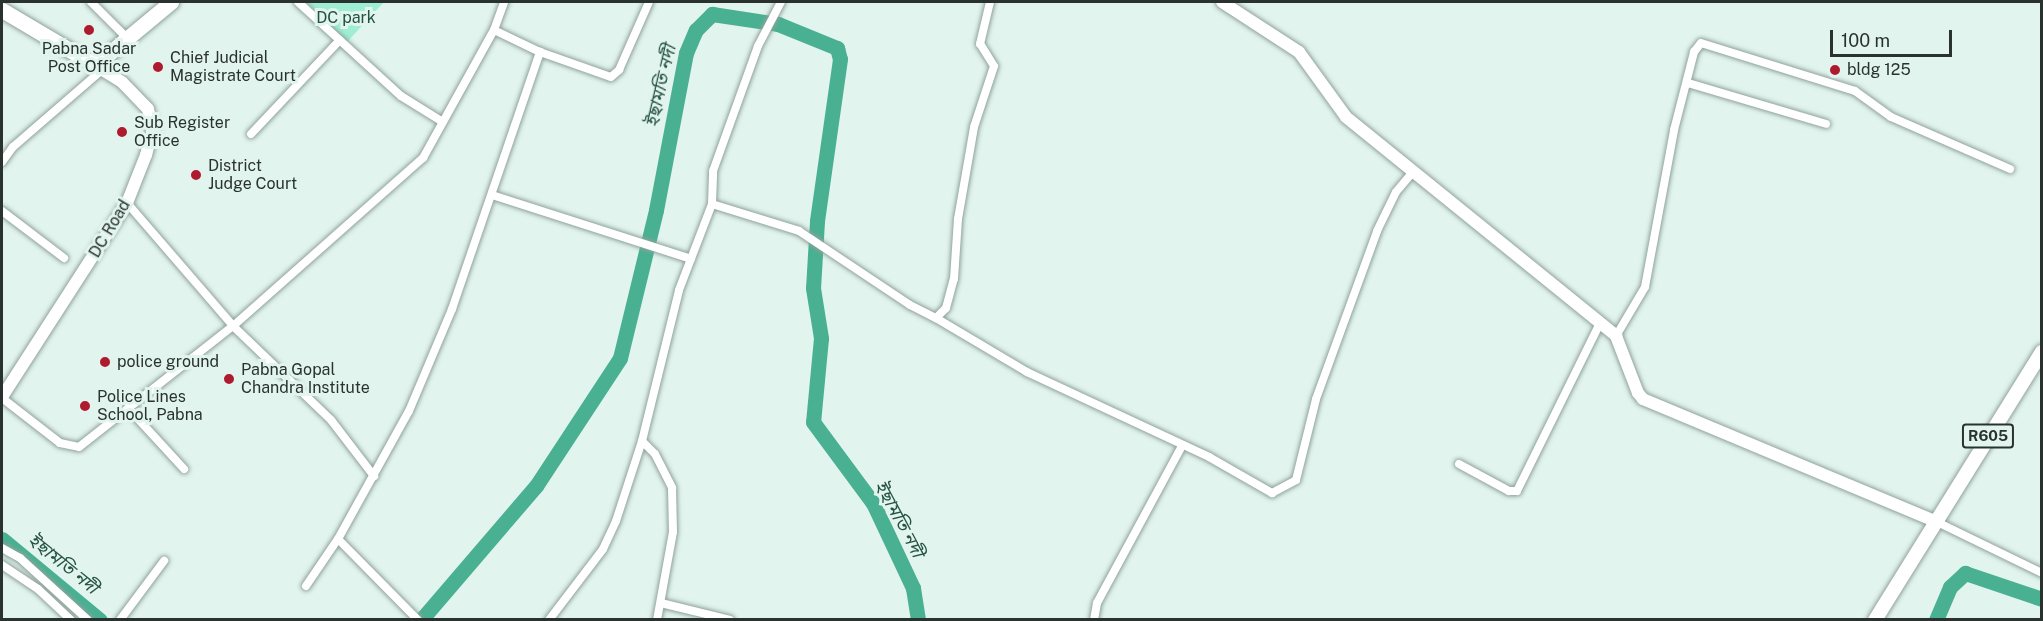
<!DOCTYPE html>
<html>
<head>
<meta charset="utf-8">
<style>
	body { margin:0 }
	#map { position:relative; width:2043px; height:621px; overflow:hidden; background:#e1f4ed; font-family:"Public Sans","Noto Sans Bengali",sans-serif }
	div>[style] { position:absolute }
	.green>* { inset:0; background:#9feed4 }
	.river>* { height:15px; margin:-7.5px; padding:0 7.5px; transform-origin:7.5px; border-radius:7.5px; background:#49b092 }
	.roads { filter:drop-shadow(0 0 2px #90a29b) drop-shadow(0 0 2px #90a29b) }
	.street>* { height:8px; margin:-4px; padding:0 4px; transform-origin:4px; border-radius:4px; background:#fff }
	.secondary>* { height:12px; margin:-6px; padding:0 6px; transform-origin:6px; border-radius:6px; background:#fff }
	.primary>* { height:14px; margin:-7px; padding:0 7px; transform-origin:7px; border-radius:7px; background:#fff }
	.highway>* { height:15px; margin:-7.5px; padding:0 7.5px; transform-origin:7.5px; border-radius:7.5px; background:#fff }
	.dots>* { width:16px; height:16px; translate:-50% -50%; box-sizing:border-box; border:3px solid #e1f4ed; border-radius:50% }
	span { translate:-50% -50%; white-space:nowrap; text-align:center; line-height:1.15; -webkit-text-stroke:6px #e1f4ed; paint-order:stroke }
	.shield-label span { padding:2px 4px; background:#e1f4ed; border:2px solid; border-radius:4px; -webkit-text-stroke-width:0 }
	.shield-label { font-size:15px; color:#2a322f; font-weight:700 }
	.park-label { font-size:16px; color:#245043 }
	.poi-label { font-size:16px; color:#2a322f }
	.left { translate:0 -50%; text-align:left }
	.street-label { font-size:16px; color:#2a322f }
	.water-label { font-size:18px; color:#265244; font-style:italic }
	.frame { position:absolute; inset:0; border:3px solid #2a322f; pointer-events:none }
	.scale { position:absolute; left:1830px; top:30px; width:122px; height:27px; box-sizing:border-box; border:3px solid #2a322f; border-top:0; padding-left:8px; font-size:18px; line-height:21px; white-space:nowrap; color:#2a322f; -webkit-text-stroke:4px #e1f4ed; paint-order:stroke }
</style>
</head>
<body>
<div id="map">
	<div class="green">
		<div style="clip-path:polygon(306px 2px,384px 2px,347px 42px)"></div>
	</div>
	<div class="river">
		<div style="left:2px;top:539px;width:127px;rotate:39.6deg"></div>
		<div style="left:421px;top:620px;width:177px;rotate:-49.4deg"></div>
		<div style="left:536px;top:486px;width:153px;rotate:-56.7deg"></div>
		<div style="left:620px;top:358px;width:152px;rotate:-76.3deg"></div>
		<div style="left:656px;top:210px;width:160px;rotate:-79.2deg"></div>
		<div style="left:686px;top:53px;width:25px;rotate:-67deg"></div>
		<div style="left:696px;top:30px;width:23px;rotate:-45deg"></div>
		<div style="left:712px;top:14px;width:67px;rotate:8.6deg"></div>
		<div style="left:778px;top:24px;width:64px;rotate:22.1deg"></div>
		<div style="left:837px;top:48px;width:11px;rotate:75deg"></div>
		<div style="left:840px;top:59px;width:164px;rotate:98.1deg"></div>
		<div style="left:817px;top:221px;width:67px;rotate:93.4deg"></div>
		<div style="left:813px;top:288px;width:51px;rotate:80.9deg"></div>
		<div style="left:821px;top:338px;width:84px;rotate:95.4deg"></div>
		<div style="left:813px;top:422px;width:101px;rotate:53.5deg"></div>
		<div style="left:873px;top:503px;width:94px;rotate:64.8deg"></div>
		<div style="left:913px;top:588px;width:32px;rotate:81deg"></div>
		<div style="left:1936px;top:620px;width:36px;rotate:-67deg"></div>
		<div style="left:1950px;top:587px;width:21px;rotate:-43deg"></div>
		<div style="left:1965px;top:573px;width:81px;rotate:18.7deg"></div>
	</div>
	<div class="roads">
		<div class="street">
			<div style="left:91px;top:2px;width:51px;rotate:45deg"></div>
			<div style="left:298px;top:2px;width:139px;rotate:42.4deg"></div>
			<div style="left:401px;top:96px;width:49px;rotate:31.8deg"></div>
			<div style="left:494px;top:30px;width:51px;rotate:25.6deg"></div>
			<div style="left:540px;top:52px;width:75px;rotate:19.4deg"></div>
			<div style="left:611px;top:77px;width:11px;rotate:-41deg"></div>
			<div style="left:619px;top:70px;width:74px;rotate:-66.2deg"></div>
			<div style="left:1688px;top:83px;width:144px;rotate:16.5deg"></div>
			<div style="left:251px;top:134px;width:129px;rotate:-46.6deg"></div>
			<div style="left:2px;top:162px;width:19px;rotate:-54deg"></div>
			<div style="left:13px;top:147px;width:118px;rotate:-40.9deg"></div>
			<div style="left:492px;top:195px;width:209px;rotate:17.8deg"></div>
			<div style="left:127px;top:203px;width:162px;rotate:49.2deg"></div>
			<div style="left:233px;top:326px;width:136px;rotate:43.8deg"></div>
			<div style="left:331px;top:420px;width:71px;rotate:52.5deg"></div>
			<div style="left:712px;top:204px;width:91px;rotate:17.2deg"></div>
			<div style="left:799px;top:231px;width:133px;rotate:33.7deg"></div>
			<div style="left:910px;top:305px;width:29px;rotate:27deg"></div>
			<div style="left:936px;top:318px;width:14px;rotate:-45deg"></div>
			<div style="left:946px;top:308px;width:30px;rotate:-75deg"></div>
			<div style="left:954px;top:279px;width:60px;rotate:-86.2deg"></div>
			<div style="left:958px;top:219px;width:93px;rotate:-80.1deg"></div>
			<div style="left:974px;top:127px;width:64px;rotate:-71.8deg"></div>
			<div style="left:994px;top:66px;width:26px;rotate:-122deg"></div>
			<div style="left:980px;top:44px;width:43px;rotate:-76.6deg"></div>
			<div style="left:2px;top:211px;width:78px;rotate:37.2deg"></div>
			<div style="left:936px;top:318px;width:106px;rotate:30.7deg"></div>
			<div style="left:1027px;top:372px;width:201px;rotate:25deg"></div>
			<div style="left:1209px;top:457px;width:73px;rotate:29.7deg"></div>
			<div style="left:1272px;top:493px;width:27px;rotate:-28deg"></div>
			<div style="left:1296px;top:480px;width:83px;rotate:-76.1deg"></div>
			<div style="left:1316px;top:399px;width:179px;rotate:-70deg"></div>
			<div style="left:1377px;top:231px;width:43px;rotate:-64deg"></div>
			<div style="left:1396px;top:192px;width:26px;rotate:-50deg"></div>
			<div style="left:1616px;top:336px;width:57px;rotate:-59.4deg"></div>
			<div style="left:1645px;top:287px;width:160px;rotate:-79.5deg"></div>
			<div style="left:1674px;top:130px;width:81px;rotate:-75.6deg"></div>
			<div style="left:1694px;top:52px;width:11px;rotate:-52deg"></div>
			<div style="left:1701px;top:43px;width:161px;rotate:17.3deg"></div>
			<div style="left:1855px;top:91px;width:44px;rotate:35.8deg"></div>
			<div style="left:1891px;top:117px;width:130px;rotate:23.6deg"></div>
			<div style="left:2px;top:398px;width:73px;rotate:37.8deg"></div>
			<div style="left:60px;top:443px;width:19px;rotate:12deg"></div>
			<div style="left:79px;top:447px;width:196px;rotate:-38.2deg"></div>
			<div style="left:233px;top:326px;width:254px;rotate:-41.5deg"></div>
			<div style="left:423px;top:158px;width:146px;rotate:-61deg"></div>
			<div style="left:494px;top:30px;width:30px;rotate:-70deg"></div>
			<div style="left:128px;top:408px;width:83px;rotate:47.4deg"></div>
			<div style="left:642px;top:441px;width:18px;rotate:45deg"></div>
			<div style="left:655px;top:454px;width:38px;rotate:63deg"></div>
			<div style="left:672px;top:488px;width:44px;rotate:88.7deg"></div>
			<div style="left:673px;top:532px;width:89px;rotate:100.3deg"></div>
			<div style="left:1459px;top:464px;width:57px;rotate:28.4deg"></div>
			<div style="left:1509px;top:491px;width:8px"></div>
			<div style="left:1517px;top:491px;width:187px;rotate:-63.7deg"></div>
			<div style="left:1935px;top:521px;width:119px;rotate:25.9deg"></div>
			<div style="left:338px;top:539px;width:114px;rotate:45.4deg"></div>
			<div style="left:2px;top:548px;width:21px;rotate:29deg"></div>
			<div style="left:20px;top:558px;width:92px;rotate:42.4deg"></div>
			<div style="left:2px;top:565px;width:43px;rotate:33.7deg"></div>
			<div style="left:38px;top:589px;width:45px;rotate:43.2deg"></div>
			<div style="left:306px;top:586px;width:57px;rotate:-55.8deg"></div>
			<div style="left:338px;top:539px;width:146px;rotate:-61deg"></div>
			<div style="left:409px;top:411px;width:111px;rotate:-67.1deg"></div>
			<div style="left:452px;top:309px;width:272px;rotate:-71.1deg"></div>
			<div style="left:661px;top:603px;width:71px;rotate:13.8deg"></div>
			<div style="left:120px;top:620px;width:74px;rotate:-53.3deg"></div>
			<div style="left:549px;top:620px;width:89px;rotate:-52.7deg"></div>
			<div style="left:603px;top:549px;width:31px;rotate:-65deg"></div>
			<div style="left:616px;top:521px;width:84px;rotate:-72deg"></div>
			<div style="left:642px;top:441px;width:155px;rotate:-76.2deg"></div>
			<div style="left:679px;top:290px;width:92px;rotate:-69deg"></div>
			<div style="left:712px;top:204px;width:33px;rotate:-88deg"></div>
			<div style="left:713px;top:171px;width:133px;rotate:-70.2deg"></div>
			<div style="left:758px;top:46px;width:50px;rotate:-62.4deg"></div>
			<div style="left:1094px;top:620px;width:17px;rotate:-80deg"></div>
			<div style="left:1097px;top:603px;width:179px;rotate:-61.6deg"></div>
		</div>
		<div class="secondary">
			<div style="left:1222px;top:2px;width:92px;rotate:33deg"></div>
			<div style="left:1299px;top:52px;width:80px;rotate:54.1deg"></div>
			<div style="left:1346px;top:117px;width:348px;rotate:39deg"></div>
			<div style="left:1616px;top:336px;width:61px;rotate:68.9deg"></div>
			<div style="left:1638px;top:393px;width:8px;rotate:50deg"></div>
			<div style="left:1643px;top:399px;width:316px;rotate:22.7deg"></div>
			<div style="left:2px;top:397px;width:231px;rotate:-57.2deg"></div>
			<div style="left:127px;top:203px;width:52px;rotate:-68.4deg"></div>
			<div style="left:146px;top:155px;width:28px;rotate:-75deg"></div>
			<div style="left:153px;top:128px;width:20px;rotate:-105deg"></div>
			<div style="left:148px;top:109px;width:37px;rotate:-134deg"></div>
			<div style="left:122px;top:82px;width:32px;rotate:-148deg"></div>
		</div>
		<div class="primary">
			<div style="left:1875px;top:620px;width:316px;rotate:-58.1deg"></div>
		</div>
		<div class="highway">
			<div style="left:2px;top:10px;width:108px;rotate:30.6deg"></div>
			<div style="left:95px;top:65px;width:99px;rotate:-39.7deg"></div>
		</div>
	</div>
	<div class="dots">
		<div style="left:89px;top:30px;background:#ae1a2e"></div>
		<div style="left:158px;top:67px;background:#ae1a2e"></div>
		<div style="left:1835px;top:70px;background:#ae1a2e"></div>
		<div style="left:122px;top:132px;background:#ae1a2e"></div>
		<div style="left:196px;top:175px;background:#ae1a2e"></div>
		<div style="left:105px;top:362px;background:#ae1a2e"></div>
		<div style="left:229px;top:379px;background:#ae1a2e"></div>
		<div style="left:85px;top:406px;background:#ae1a2e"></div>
	</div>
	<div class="shield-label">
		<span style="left:1988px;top:436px">R605</span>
	</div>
	<div class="park-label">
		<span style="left:346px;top:18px">DC park</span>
	</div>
	<div class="poi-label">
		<span style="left:89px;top:58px">Pabna Sadar<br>Post Office</span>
		<span class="left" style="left:170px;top:67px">Chief Judicial<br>Magistrate Court</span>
		<span class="left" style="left:1847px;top:70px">bldg 125</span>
		<span class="left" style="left:134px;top:132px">Sub Register<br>Office</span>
		<span class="left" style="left:208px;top:175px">District<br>Judge Court</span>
		<span class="left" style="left:117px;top:362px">police ground</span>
		<span class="left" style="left:241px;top:379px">Pabna Gopal<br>Chandra Institute</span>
		<span class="left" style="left:97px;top:406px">Police Lines<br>School, Pabna</span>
	</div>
	<div class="street-label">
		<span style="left:110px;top:229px;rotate:-59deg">DC Road</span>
	</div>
	<div class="water-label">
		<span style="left:661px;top:86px;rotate:-77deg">ইছামতি নদী</span>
		<span style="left:899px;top:519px;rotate:62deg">ইছামতি নদী</span>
		<span style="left:63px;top:564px;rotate:39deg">ইছামতি নদী</span>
	</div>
	<div class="frame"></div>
	<div class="scale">100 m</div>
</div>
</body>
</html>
